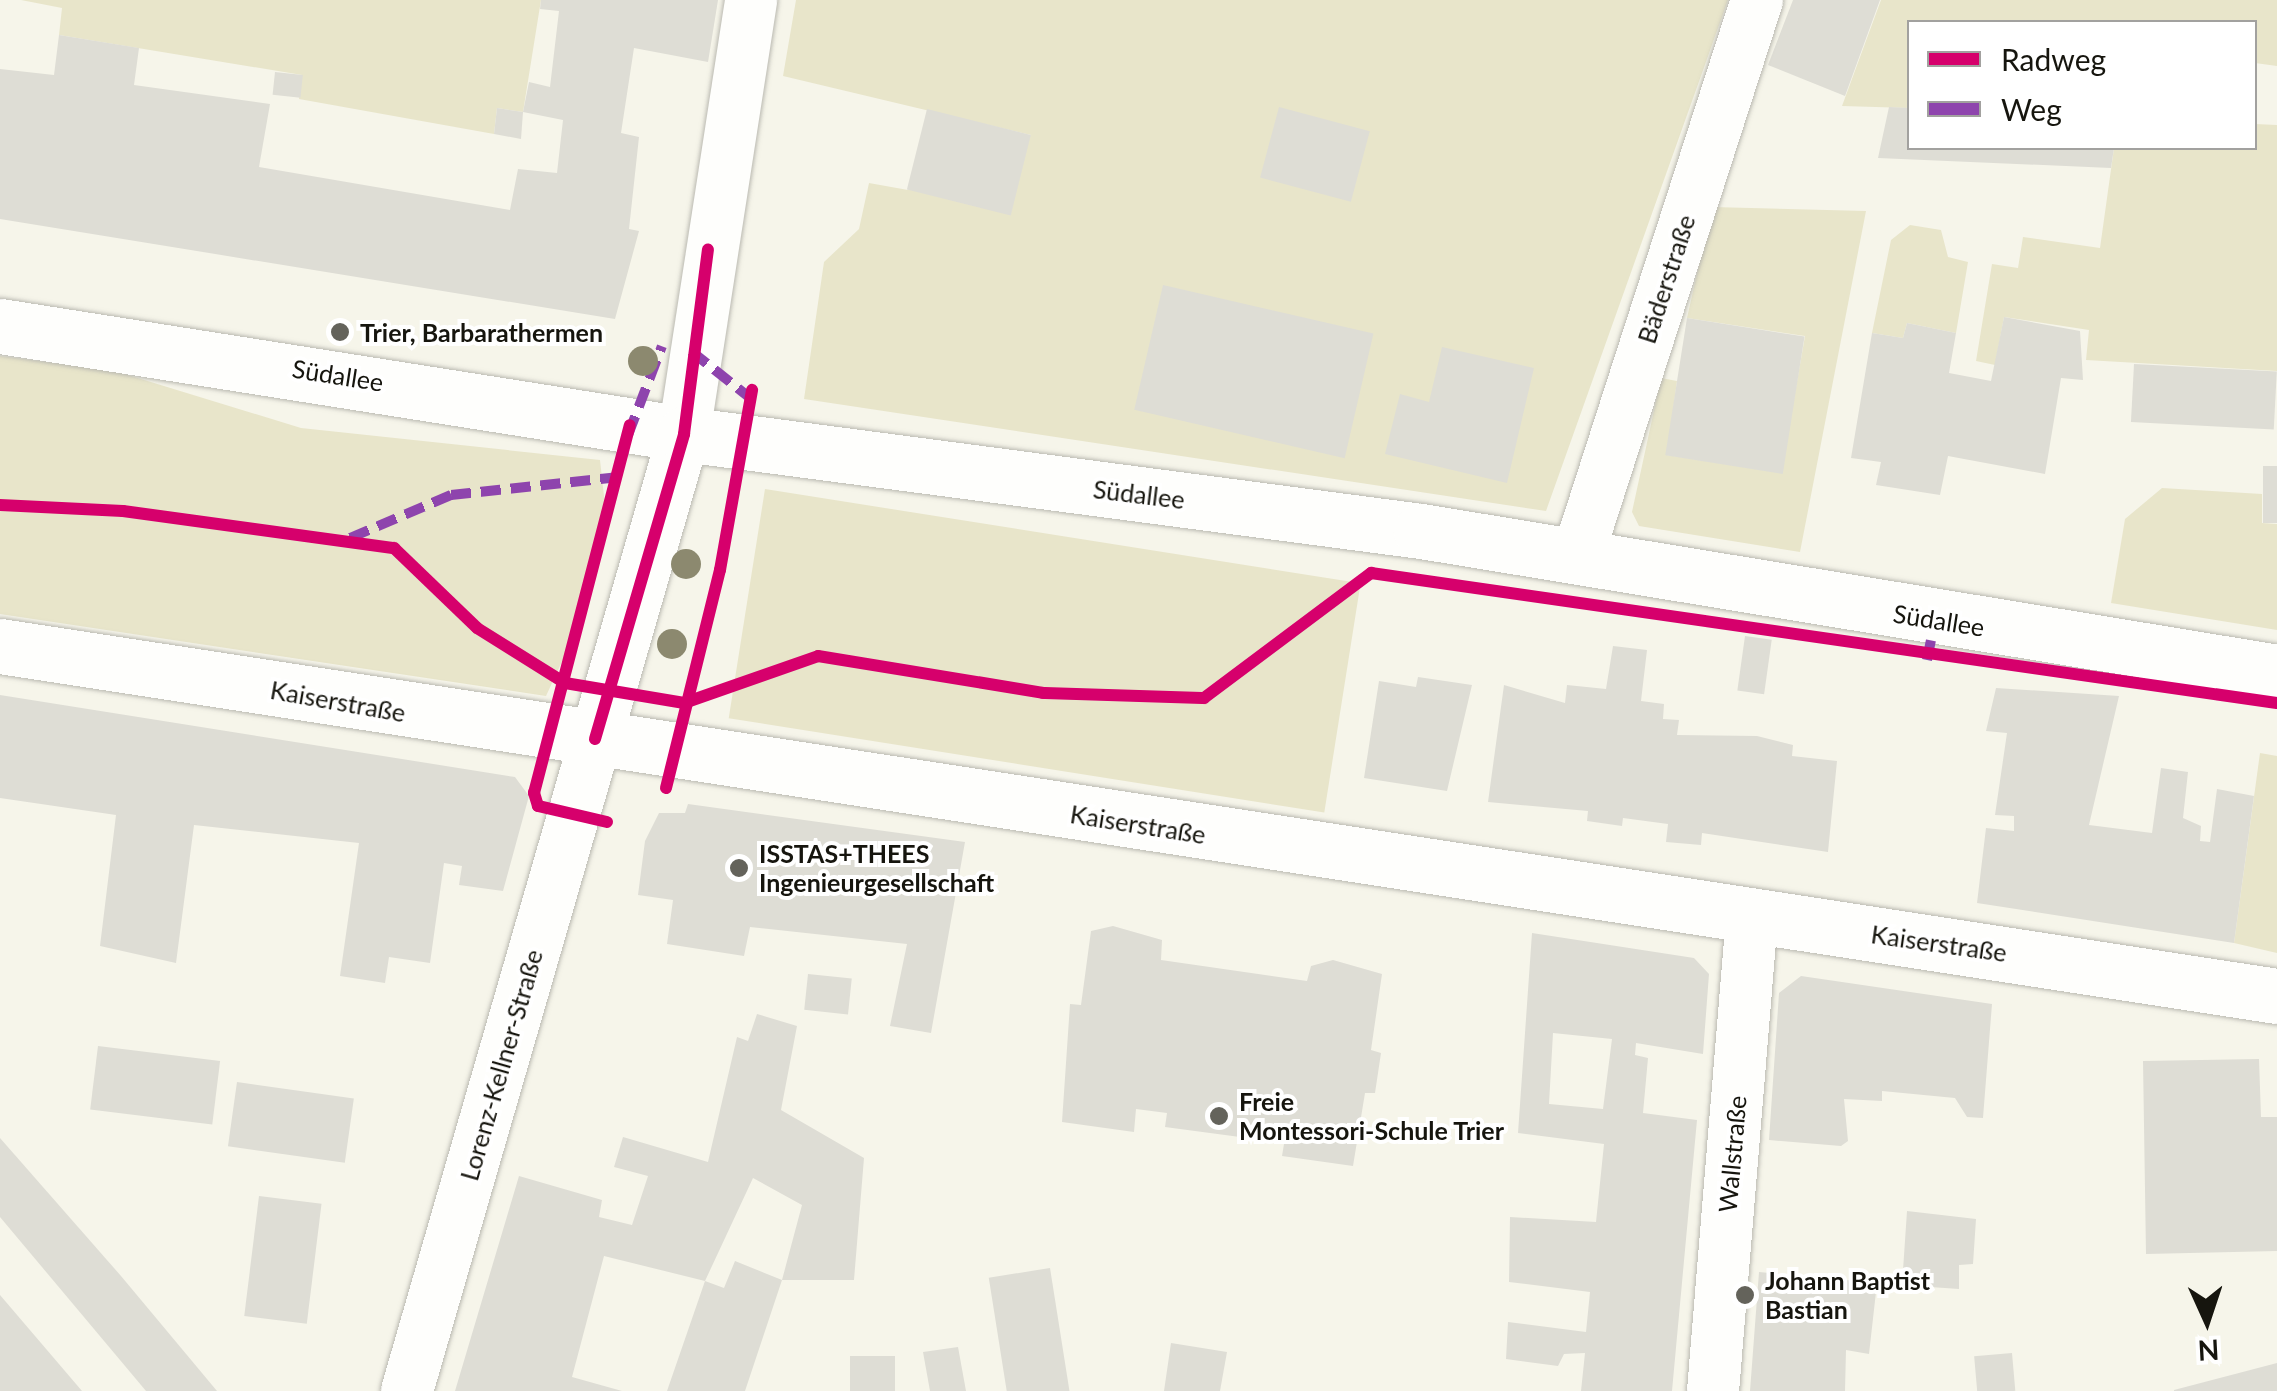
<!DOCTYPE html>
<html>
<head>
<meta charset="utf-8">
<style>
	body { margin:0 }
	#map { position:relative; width:2277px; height:1391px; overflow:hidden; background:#f6f5ea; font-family:Lato,sans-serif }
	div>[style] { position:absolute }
	.green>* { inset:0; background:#e8e5ca; transform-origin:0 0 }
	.building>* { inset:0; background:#deddd5; transform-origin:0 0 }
	.roads { filter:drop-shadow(0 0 2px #bab9b1) drop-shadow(0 0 2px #bab9b1) }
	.minor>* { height:52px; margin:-26px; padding:0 26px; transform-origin:26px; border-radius:26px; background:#fefefc }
	.secondary>* { height:55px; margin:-27.5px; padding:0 27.5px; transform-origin:27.5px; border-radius:27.5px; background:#fefefc }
	.quiet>* { height:10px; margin-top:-5px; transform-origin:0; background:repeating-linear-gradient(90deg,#8e44ad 0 20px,transparent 0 30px) }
	.cycleway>* { height:12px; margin:-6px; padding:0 6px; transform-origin:6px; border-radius:6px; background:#d6006c }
	.trees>* { width:30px; height:30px; margin:-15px; border-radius:50%; background:#8c896f }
	.dots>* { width:28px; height:28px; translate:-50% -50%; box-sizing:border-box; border:5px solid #fff; border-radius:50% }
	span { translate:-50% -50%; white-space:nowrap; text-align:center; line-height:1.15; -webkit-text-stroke:8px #fff; paint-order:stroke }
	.street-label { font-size:25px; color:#16150e }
	.poi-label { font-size:25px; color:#16150e; font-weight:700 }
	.left { translate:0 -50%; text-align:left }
	.legend { position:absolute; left:1907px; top:20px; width:350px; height:130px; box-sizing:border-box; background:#fff; border:2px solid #a2a19f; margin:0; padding:12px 18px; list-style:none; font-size:30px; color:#16150e }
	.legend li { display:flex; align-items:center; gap:20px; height:50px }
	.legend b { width:50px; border:2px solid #a2a19f }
	.north { position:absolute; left:2157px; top:1271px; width:100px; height:100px; -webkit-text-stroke:8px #fff; paint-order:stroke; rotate:177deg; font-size:28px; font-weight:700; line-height:40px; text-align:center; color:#16150e }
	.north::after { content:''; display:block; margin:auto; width:35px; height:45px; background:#16150e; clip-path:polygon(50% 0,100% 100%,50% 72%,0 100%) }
</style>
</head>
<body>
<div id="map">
	<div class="green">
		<div style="clip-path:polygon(21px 0,541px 0,523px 112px,497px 108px,494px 134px,299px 99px,302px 75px,59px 35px,62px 8px)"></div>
		<div style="clip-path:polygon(796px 0,1728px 0,1546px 511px,804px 399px,824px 262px,859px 229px,869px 183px,908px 190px,1031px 135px,783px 76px)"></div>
		<div style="clip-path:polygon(1881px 0,2277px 0,2277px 66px,2255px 63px,2254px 22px,1910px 22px,1909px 108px,1842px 106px)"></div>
		<div style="clip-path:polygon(2255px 124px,2277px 125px,2277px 371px,2086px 360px,2089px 330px,2004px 317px,1995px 365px,1976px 361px,1992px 264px,2018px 268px,2023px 237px,2100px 248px,2114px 148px,2254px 148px)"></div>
		<div style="clip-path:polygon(1712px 207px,1866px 211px,1800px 552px,1639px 526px,1632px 512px,1661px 378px,1677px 381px,1667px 455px,1781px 473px,1805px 336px,1687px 318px)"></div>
		<div style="clip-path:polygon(1910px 225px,1941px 230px,1948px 257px,1968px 262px,1956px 333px,1907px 323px,1903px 338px,1872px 333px,1891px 240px)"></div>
		<div style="clip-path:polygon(0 356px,115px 371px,301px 428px,600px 460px,605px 505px,571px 642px,546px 696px,0 614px)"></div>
		<div style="clip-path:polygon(2162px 488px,2262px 494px,2262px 523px,2277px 524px,2277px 630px,2111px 603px,2125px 519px)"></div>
		<div style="left:765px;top:489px;width:603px;height:232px;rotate:9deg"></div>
		<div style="clip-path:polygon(2260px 753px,2277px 756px,2277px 953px,2234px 943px)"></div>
	</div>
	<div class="building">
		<div style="clip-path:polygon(541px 0,718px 0,708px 62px,634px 48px,621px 133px,639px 137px,629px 229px,639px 231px,615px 319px,0 219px,0 69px,54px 75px,59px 35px,139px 48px,134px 85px,270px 104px,259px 167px,510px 210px,518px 169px,557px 173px,563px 120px,523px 112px,529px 82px,550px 87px,559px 11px,540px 9px)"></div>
		<div style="clip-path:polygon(1793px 0,1880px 0,1845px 96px,1768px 65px)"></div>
		<div style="left:275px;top:72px;width:28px;height:23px;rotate:6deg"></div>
		<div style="left:1279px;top:107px;width:94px;height:73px;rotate:15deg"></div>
		<div style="clip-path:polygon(1889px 107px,1910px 108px,1910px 148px,2114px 148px,2111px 168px,1878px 158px)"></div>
		<div style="clip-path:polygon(497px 108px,523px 112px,521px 139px,494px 134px)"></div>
		<div style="left:927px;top:109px;width:107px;height:83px;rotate:14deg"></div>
		<div style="left:1163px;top:285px;width:216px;height:128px;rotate:13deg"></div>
		<div style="clip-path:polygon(2004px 317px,2080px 331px,2083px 380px,2061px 378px,2045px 474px,1948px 456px,1940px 495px,1876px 485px,1881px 462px,1851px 458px,1872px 333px,1903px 338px,1907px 323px,1956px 333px,1949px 373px,1991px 381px)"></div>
		<div style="left:1687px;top:318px;width:119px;height:139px;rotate:9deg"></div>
		<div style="clip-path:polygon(1442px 347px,1534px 368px,1507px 483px,1385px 454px,1400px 394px,1429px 402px)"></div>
		<div style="left:2134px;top:364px;width:143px;height:58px;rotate:3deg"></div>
		<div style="left:2263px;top:466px;width:14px;height:57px"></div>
		<div style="left:1745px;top:636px;width:27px;height:55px;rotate:8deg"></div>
		<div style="clip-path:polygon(1613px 646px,1647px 650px,1641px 701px,1664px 704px,1663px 719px,1679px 720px,1677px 735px,1757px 736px,1793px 745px,1792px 756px,1837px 761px,1828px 852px,1702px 833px,1701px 845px,1666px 842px,1668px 824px,1623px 818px,1622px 826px,1587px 821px,1588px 811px,1488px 802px,1504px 685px,1565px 703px,1567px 685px,1606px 689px)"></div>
		<div style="clip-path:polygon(1418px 677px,1472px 685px,1447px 791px,1364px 778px,1379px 681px,1416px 687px)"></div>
		<div style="clip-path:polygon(1996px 688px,2119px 696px,2089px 825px,2152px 833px,2161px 768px,2188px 772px,2183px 818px,2201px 826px,2200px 841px,2210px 842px,2217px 789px,2254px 796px,2234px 943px,1977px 903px,1986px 828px,2014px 831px,2014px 816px,1995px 815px,2007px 733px,1986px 731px)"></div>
		<div style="clip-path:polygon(0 695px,515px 777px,529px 796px,503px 891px,459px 885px,462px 866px,444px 863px,430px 963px,389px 957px,385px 983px,340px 976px,359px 843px,194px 825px,176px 963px,100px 946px,116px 815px,0 798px)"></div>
		<div style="clip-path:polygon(688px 804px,965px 842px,931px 1033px,890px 1026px,907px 944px,750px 927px,744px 956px,667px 944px,673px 900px,638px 895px,645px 841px,659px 813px,685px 813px)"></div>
		<div style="clip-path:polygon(1113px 926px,1162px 940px,1161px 960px,1307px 981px,1311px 966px,1333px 960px,1382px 974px,1371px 1050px,1381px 1053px,1375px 1093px,1365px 1093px,1353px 1166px,1282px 1156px,1286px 1132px,1257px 1127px,1255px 1139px,1165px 1127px,1167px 1113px,1136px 1109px,1134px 1132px,1062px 1122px,1070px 1004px,1081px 1005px,1091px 931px)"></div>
		<div style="clip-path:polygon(evenodd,1532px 933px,1694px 958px,1709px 974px,1703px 1054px,1636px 1043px,1635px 1055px,1648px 1058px,1643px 1113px,1697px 1120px,1672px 1391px,1581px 1391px,1585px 1353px,1564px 1354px,1558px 1366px,1506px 1359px,1508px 1322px,1586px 1332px,1590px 1292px,1509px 1282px,1510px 1217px,1596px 1222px,1604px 1144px,1518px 1133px,1532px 933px,1553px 1033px,1612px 1039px,1603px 1109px,1549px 1104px,1553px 1033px)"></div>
		<div style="left:808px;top:974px;width:44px;height:36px;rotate:6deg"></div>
		<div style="clip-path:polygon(1801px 976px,1992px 1004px,1983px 1118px,1967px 1117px,1955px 1098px,1882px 1091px,1882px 1101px,1844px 1099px,1848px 1141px,1841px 1146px,1769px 1140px,1779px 993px)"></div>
		<div style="clip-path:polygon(757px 1014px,797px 1026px,781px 1110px,864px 1158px,854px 1280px,782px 1280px,745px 1391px,667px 1391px,705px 1281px,724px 1288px,735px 1261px,782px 1280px,802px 1205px,753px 1178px,705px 1281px,604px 1256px,572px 1377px,622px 1391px,455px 1391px,519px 1176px,602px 1200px,599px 1217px,632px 1225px,648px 1176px,614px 1167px,623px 1137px,708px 1162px,737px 1037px,748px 1041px)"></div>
		<div style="left:98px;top:1046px;width:123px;height:64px;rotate:7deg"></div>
		<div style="clip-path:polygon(2259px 1059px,2261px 1117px,2277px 1117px,2277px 1251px,2146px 1254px,2143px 1061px)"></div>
		<div style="left:237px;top:1082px;width:118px;height:65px;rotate:8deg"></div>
		<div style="clip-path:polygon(0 1138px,121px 1276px,217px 1391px,146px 1391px,0 1217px)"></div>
		<div style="left:259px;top:1196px;width:63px;height:121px;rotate:7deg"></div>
		<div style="clip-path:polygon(1907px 1211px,1976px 1219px,1973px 1264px,1959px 1265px,1959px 1289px,1902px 1285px)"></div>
		<div style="left:1050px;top:1268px;width:125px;height:62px;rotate:81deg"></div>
		<div style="clip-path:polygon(1759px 1272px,1877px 1283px,1869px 1354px,1846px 1350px,1845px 1391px,1750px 1391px)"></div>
		<div style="clip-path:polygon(0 1295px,82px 1391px,0 1391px)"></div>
		<div style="clip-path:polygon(1171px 1343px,1227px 1352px,1220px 1391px,1164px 1391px)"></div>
		<div style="clip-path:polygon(958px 1347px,966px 1391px,930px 1391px,923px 1352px)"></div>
		<div style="left:2012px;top:1353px;width:38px;height:38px;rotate:85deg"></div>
		<div style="left:850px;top:1356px;width:45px;height:35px"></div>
		<div style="clip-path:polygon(2277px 1363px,2277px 1391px,2174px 1391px,2174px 1390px)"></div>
	</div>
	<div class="roads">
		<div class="minor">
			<div style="left:1577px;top:558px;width:586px;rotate:-72.12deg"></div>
			<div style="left:407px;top:1391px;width:996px;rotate:-73.86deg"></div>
			<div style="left:684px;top:434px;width:439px;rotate:-81.2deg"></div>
			<div style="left:1713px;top:1391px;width:477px;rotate:-85.3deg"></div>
		</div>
		<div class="secondary">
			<div style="left:0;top:326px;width:692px;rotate:8.97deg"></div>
			<div style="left:684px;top:434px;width:743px;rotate:7.5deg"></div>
			<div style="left:1421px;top:531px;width:868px;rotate:9.35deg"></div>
			<div style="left:0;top:646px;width:2304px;rotate:8.74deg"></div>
		</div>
	</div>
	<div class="quiet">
		<div style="left:691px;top:351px;width:75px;rotate:38.5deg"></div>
		<div style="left:628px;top:435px;width:95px;rotate:-69.1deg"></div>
		<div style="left:350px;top:538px;width:110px;rotate:-23.1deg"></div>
		<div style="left:451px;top:495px;width:169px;rotate:-6.1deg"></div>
		<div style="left:1927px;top:660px;width:41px;rotate:-78.7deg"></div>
	</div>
	<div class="cycleway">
		<div style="left:0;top:505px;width:123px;rotate:2.8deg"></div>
		<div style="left:123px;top:511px;width:274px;rotate:7.8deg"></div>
		<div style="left:394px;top:548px;width:115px;rotate:43.9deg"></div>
		<div style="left:477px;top:628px;width:104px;rotate:32deg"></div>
		<div style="left:565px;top:683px;width:121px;rotate:9.5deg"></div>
		<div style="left:684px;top:703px;width:142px;rotate:-19.3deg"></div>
		<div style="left:818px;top:656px;width:228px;rotate:9.3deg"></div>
		<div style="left:1043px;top:693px;width:161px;rotate:1.8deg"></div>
		<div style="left:1204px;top:698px;width:209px;rotate:-36.8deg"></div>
		<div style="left:1371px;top:573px;width:915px;rotate:8.17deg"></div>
		<div style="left:595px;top:739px;width:318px;rotate:-73.7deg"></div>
		<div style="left:684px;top:434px;width:186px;rotate:-82.6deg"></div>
		<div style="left:666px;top:788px;width:225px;rotate:-76.1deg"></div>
		<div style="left:720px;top:570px;width:183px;rotate:-79.9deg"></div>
		<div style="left:607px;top:822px;width:71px;rotate:-166.9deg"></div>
		<div style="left:538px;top:806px;width:14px;rotate:-107deg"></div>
		<div style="left:534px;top:793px;width:380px;rotate:-75.4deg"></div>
	</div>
	<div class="trees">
		<div style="left:643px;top:361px"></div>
		<div style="left:686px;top:564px"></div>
		<div style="left:672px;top:644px"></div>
	</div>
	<div class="dots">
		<div style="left:340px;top:332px;background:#64635b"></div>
		<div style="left:739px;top:868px;background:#64635b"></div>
		<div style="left:1219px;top:1116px;background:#64635b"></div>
		<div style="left:1745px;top:1295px;background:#64635b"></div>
	</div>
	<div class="street-label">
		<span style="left:1666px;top:279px;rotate:-72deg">Bäderstraße</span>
		<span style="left:338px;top:375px;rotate:9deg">Südallee</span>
		<span style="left:1139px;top:494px;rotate:7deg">Südallee</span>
		<span style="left:1939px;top:620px;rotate:9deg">Südallee</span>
		<span style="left:338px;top:701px;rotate:10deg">Kaiserstraße</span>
		<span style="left:1138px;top:824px;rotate:9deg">Kaiserstraße</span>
		<span style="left:1939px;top:943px;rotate:8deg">Kaiserstraße</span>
		<span style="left:501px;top:1065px;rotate:-74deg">Lorenz-Kellner-Straße</span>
		<span style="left:1732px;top:1154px;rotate:-85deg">Wallstraße</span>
	</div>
	<div class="poi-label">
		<span class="left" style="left:360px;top:332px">Trier, Barbarathermen</span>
		<span class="left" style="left:759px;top:868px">ISSTAS+THEES<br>Ingenieurgesellschaft</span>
		<span class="left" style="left:1239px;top:1116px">Freie<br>Montessori-Schule Trier</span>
		<span class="left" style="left:1765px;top:1295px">Johann Baptist<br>Bastian</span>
	</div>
	<ul class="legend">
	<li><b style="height:12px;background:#d6006c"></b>Radweg</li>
	<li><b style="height:12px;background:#8e44ad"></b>Weg</li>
	</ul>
	<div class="north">N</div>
</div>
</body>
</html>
